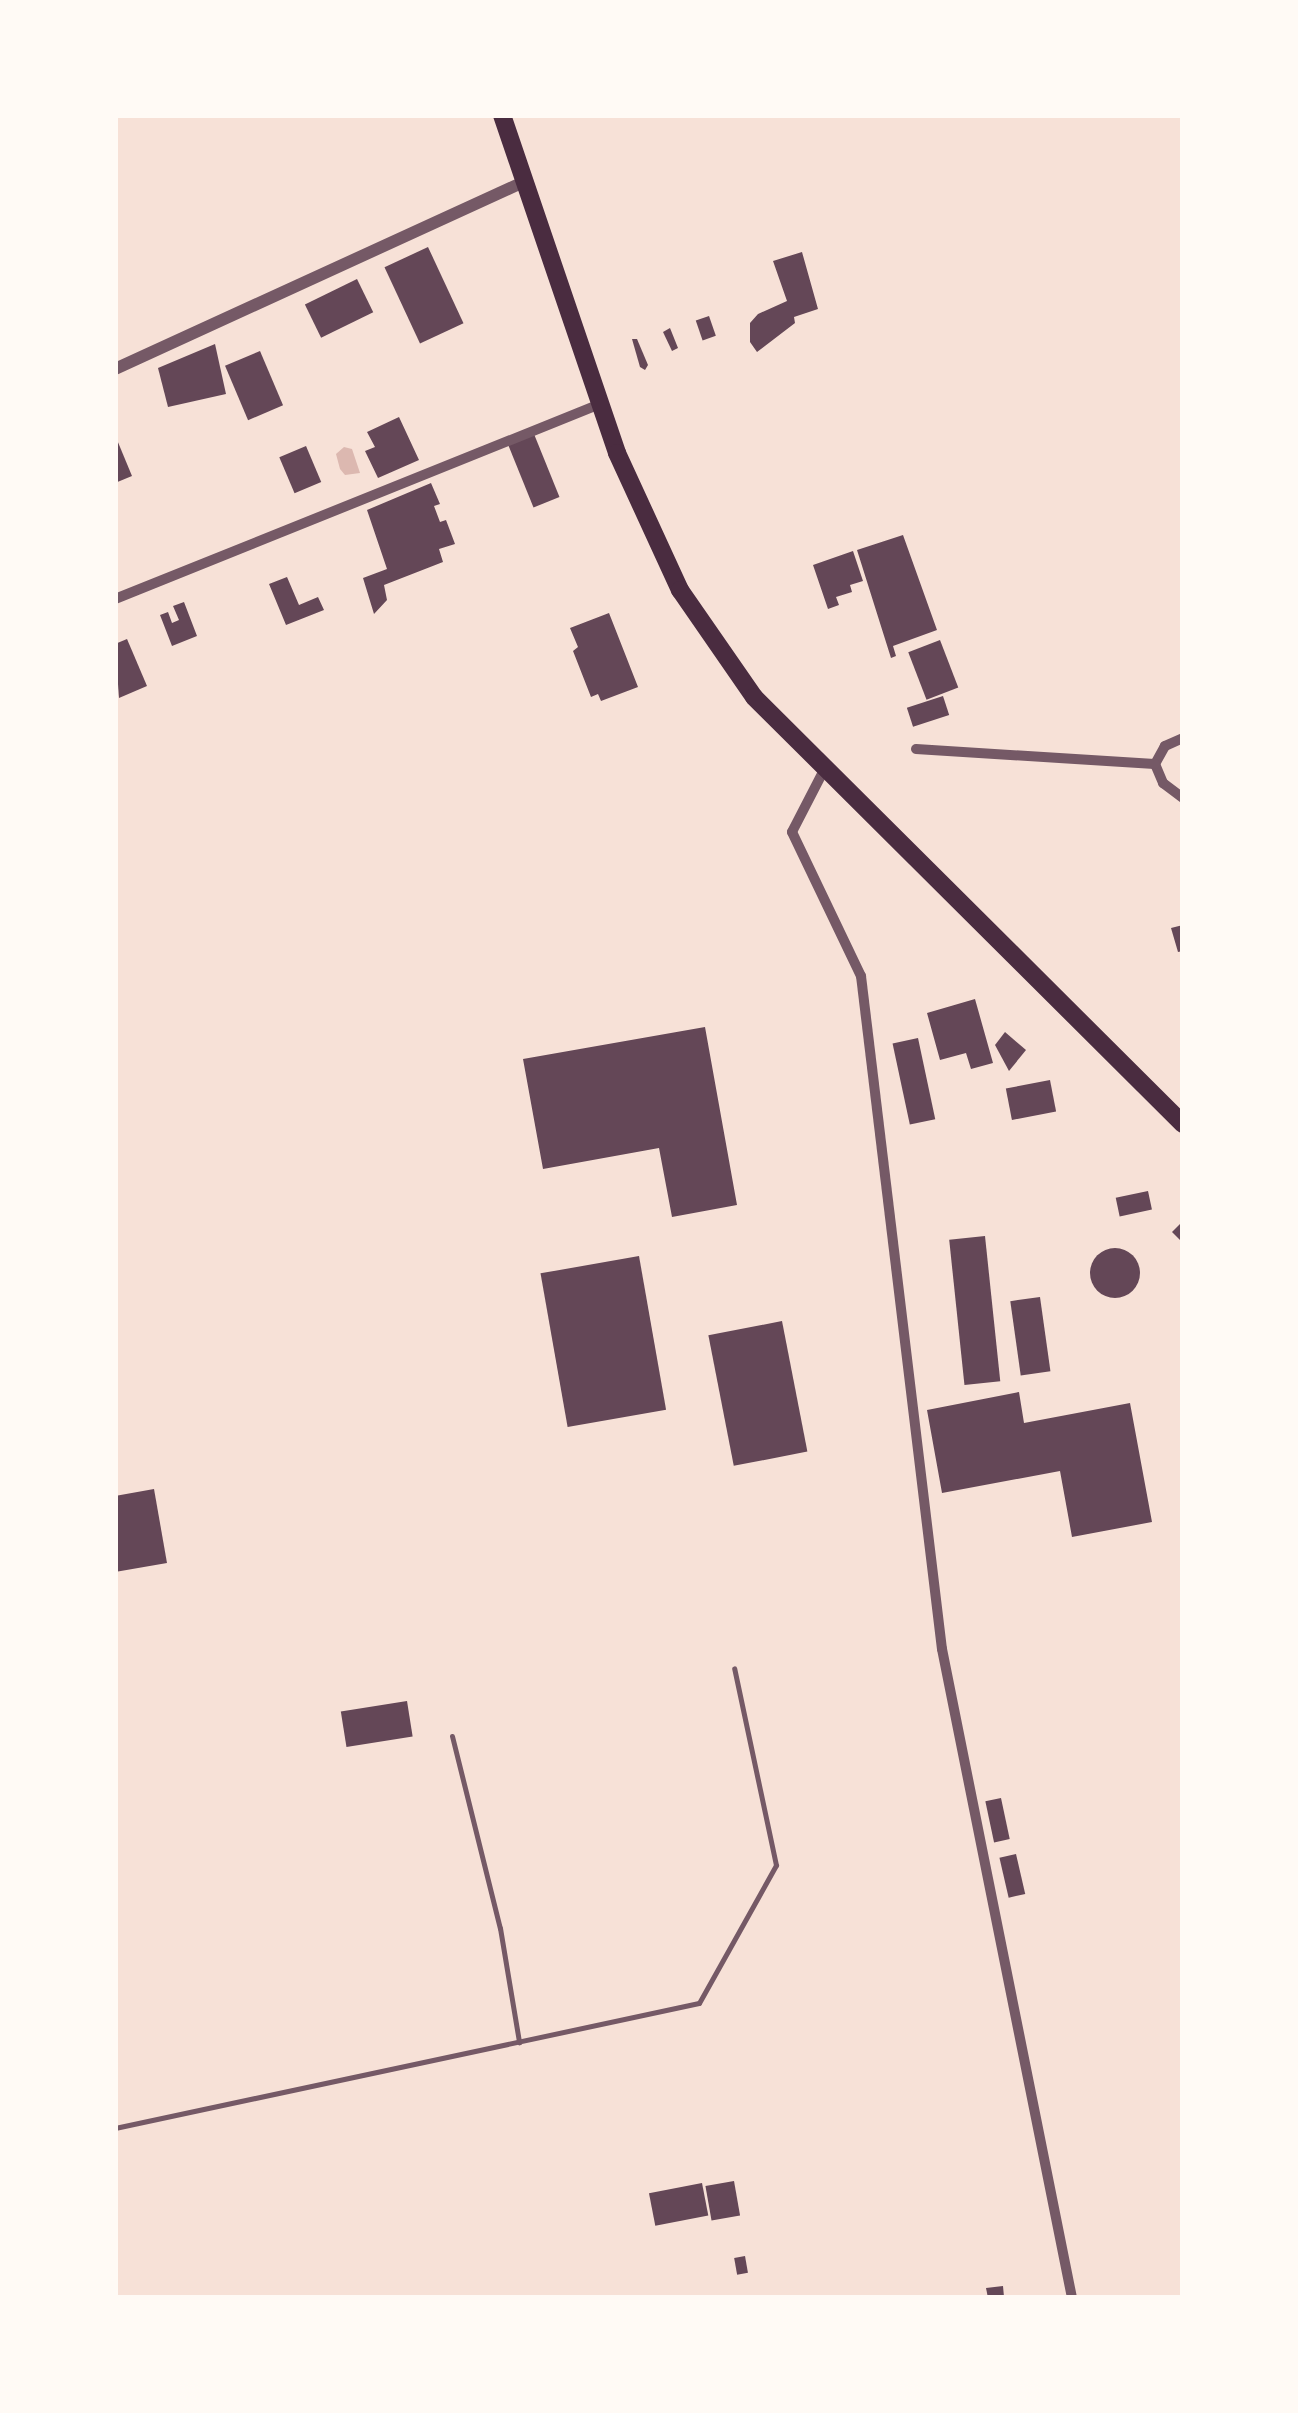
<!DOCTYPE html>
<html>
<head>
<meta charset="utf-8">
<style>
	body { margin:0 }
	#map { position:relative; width:1298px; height:2413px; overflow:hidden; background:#f7e1d7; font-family:"PT Sans",sans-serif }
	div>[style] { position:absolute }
	.water>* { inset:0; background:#dcb8b0 }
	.building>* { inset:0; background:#644757; transform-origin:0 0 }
	.round { border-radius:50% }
	.service>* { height:5px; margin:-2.5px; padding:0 2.5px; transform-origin:2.5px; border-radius:2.5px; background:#755966 }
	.minor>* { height:10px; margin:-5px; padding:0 5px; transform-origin:5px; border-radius:5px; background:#755966 }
	.tertiary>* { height:12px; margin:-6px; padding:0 6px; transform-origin:6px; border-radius:6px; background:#755966 }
	.trunk>* { height:18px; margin:-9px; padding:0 9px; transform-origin:9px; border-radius:9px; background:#4a2c40 }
	span { translate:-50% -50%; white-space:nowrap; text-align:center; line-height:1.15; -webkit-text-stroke:9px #fffaf5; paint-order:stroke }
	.frame { position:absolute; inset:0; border:118px solid #fffaf5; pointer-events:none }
</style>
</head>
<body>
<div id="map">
	<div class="water">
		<div style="clip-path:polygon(344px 447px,352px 449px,360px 473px,345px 475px,340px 469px,336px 454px)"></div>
	</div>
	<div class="building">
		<div style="left:428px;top:247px;width:84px;height:48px;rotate:65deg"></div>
		<div style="clip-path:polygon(802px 252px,818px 309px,794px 317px,795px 323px,757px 352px,750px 342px,750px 323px,758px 314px,787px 301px,773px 261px)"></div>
		<div style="left:357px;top:279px;width:37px;height:58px;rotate:64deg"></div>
		<div style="left:709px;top:316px;width:21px;height:14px;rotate:71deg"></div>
		<div style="clip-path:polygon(670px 328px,678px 348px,672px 351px,663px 332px)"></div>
		<div style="clip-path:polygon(632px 339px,637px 339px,648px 365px,645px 370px,640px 367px)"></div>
		<div style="clip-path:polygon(215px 344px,226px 394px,168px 407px,158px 368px)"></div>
		<div style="left:260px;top:351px;width:59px;height:38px;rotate:67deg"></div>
		<div style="clip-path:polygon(399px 417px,419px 460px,378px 478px,365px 451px,375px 447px,367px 432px)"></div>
		<div style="left:534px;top:434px;width:68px;height:28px;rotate:68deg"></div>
		<div style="clip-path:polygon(115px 435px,132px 476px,115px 483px)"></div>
		<div style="left:306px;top:446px;width:39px;height:29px;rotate:67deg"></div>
		<div style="clip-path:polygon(431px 483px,440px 504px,434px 506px,440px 522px,446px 520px,455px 544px,439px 549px,443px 562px,384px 585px,387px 600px,374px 614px,363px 578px,387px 569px,367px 510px)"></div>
		<div style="clip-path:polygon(903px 535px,937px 630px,893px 646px,896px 656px,891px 658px,857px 550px)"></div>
		<div style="clip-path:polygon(853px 551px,863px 581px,850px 585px,852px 592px,836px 597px,839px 605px,828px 609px,813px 565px)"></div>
		<div style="clip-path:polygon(287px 577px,299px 605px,318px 597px,324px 610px,286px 625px,269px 584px)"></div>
		<div style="clip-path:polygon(184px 602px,197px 636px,172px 646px,160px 615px,168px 612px,172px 623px,179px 620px,173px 606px)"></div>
		<div style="clip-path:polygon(609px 613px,638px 687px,601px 701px,598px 694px,591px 697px,573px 651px,578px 647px,570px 628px)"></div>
		<div style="clip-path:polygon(127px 639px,147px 686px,119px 698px,115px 644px)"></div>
		<div style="left:940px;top:640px;width:51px;height:34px;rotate:69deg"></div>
		<div style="left:943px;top:696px;width:20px;height:38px;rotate:72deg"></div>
		<div style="clip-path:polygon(1183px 925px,1183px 951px,1178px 952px,1171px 928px)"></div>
		<div style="clip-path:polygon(975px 999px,993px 1063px,971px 1069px,966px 1053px,940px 1060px,927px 1013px)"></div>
		<div style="clip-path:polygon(705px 1027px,737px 1205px,672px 1217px,659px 1148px,543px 1169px,523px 1059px)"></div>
		<div style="clip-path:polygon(1005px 1032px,1026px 1050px,1009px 1071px,995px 1045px)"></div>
		<div style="left:918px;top:1038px;width:83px;height:26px;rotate:78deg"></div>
		<div style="left:1050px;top:1080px;width:32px;height:45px;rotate:79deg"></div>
		<div style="left:1148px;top:1191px;width:19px;height:33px;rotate:78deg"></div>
		<div style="clip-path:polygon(1183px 1221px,1183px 1243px,1172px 1232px)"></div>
		<div style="left:985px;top:1236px;width:146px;height:36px;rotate:84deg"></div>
		<div class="round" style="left:1090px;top:1248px;width:50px;height:50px"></div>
		<div style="left:639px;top:1256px;width:156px;height:100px;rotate:80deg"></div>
		<div style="left:1040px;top:1297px;width:75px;height:30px;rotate:82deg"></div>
		<div style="left:782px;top:1321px;width:133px;height:75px;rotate:79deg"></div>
		<div style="clip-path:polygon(1019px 1392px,1024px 1423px,1130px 1403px,1152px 1522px,1072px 1537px,1060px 1471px,942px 1493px,927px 1410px)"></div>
		<div style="clip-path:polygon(154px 1489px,167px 1563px,115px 1572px,115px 1496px)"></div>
		<div style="left:407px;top:1701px;width:36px;height:67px;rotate:81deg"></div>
		<div style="left:1001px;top:1798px;width:42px;height:16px;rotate:78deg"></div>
		<div style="left:1016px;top:1854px;width:41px;height:17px;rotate:77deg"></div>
		<div style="left:734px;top:2181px;width:35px;height:29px;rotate:80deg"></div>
		<div style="left:702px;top:2183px;width:33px;height:54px;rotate:79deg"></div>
		<div style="left:745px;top:2256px;width:17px;height:11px;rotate:80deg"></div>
		<div style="clip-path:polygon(1003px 2286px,1004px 2297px,988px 2298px,986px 2288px)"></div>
	</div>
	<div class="service">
		<div style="left:452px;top:1736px;width:198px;rotate:76deg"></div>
		<div style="left:500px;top:1928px;width:116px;rotate:80.5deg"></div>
		<div style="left:115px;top:2128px;width:597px;rotate:-12.08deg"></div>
		<div style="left:699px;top:2003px;width:158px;rotate:-60.8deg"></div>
		<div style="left:776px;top:1865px;width:201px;rotate:-102deg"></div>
	</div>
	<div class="minor">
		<div style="left:115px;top:599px;width:523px;rotate:-21.9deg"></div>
		<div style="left:1183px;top:738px;width:20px;rotate:156deg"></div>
		<div style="left:1165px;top:746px;width:21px;rotate:119deg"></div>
		<div style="left:1155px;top:764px;width:21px;rotate:67deg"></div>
		<div style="left:1163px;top:783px;width:25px;rotate:37deg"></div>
		<div style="left:916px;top:749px;width:239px;rotate:3.6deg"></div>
		<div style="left:825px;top:768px;width:72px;rotate:117.3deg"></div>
		<div style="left:792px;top:832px;width:160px;rotate:64.4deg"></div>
		<div style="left:861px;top:976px;width:678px;rotate:83.14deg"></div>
		<div style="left:942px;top:1649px;width:662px;rotate:78.67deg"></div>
	</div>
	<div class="tertiary">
		<div style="left:115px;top:369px;width:449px;rotate:-24.6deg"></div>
	</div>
	<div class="trunk">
		<div style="left:502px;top:115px;width:357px;rotate:71.2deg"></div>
		<div style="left:617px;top:453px;width:151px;rotate:65.3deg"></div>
		<div style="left:680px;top:590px;width:130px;rotate:55.3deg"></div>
		<div style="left:754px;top:697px;width:605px;rotate:44.87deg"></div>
	</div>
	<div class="frame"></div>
</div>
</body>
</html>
